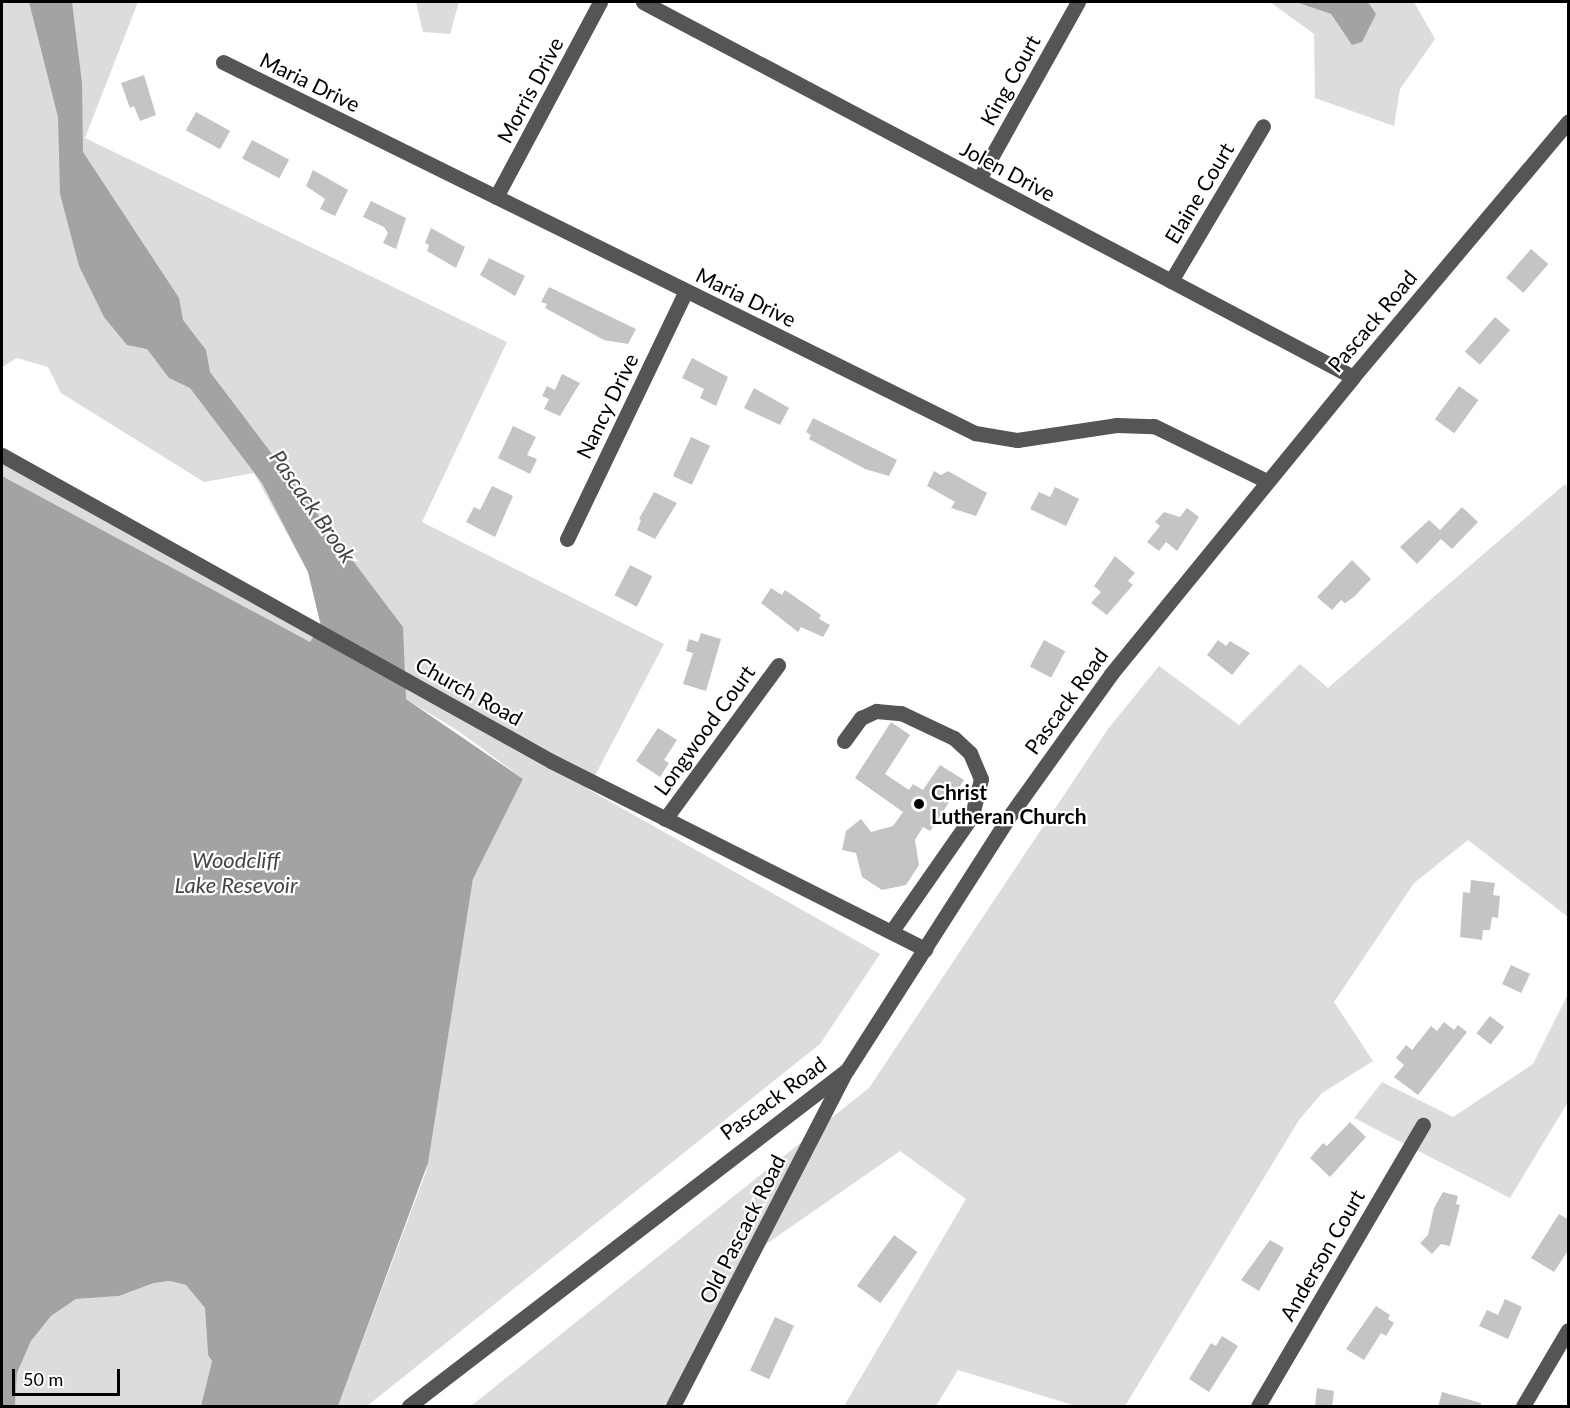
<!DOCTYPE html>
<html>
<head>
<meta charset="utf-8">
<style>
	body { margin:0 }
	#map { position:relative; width:1570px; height:1408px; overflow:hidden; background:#fff; font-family:Lato,sans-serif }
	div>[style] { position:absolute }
	.green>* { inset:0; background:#dcdcdc }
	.water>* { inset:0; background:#a3a3a3 }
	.building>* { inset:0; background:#c4c4c4; transform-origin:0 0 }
	.minor>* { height:15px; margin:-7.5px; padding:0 7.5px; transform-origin:7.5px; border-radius:7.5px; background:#555 }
	.dots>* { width:16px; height:16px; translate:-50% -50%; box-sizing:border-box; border:3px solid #fff; border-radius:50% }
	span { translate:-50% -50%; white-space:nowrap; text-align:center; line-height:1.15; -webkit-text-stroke:4.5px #fff; paint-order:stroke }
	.street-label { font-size:21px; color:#000 }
	.poi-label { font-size:21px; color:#000; font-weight:700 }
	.left { translate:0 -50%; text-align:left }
	.water-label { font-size:22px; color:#444; font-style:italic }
	.frame { position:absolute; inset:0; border:3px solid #000; pointer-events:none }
	.scale { position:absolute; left:12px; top:1369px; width:108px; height:27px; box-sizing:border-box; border:3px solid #000; border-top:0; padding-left:8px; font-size:18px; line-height:21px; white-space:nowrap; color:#000; -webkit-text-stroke:4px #fff; paint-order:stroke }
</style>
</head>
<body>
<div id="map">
	<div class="green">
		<div style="clip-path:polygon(2px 2px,138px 2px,85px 138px,507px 342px,422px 522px,664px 644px,588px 789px,880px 954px,820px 1044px,367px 1406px,338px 1406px,426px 1172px,473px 879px,523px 779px,460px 732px,335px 656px,2px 476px,2px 455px,321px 625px,308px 572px,254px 473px,204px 482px,61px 393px,48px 367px,17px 358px,2px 367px)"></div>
		<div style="clip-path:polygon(416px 2px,459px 2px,450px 34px,423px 32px)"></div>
		<div style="clip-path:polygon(1270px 2px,1296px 2px,1331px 14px,1352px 44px,1375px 14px,1368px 2px,1414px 2px,1435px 39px,1400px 89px,1394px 126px,1315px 98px,1314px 34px)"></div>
		<div style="clip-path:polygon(1565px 484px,1568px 487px,1568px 917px,1468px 840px,1414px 883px,1334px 1002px,1373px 1061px,1322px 1093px,1299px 1120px,1125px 1406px,1076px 1406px,958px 1370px,936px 1406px,844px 1406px,966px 1199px,900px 1151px,759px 1249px,665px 1406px,471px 1406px,869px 1088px,1108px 729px,1159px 666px,1239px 725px,1300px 664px,1328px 688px)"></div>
		<div style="clip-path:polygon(1568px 994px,1568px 1102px,1510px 1198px,1354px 1118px,1382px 1082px,1453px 1117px,1533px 1064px)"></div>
		<div style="clip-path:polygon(170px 1281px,186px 1285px,205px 1308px,208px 1355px,212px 1361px,201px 1406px,15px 1406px,17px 1373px,31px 1341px,51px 1316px,76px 1299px,119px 1296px,154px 1283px)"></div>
	</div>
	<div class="water">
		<div style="clip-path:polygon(29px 2px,72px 2px,82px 83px,83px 152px,179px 298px,183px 320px,206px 350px,210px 372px,403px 627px,406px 699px,523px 779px,473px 879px,428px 1163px,338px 1406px,201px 1406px,212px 1361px,208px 1355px,205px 1308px,186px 1285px,170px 1281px,154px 1283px,119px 1296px,76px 1299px,51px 1316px,31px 1341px,17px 1373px,15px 1406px,2px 1406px,2px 476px,310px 642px,321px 626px,308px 572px,262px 483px,190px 388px,169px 378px,147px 349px,127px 345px,104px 317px,79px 266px,60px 194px,58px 117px)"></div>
		<div style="clip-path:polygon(1296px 2px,1368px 2px,1376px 14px,1362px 42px,1352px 45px,1331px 14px)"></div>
	</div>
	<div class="building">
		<div style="clip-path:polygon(144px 75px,156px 115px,140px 121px,134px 106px,130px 108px,121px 83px)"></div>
		<div style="left:196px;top:112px;width:39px;height:21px;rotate:29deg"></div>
		<div style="left:252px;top:140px;width:42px;height:21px;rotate:28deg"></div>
		<div style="clip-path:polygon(313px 170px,348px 190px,335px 216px,320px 209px,325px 199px,306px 186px)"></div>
		<div style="clip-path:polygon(371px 201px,406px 218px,396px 249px,383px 243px,388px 233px,384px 227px,363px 217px)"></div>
		<div style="clip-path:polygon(431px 228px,465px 247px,456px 268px,427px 251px,429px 245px,425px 243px)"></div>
		<div style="left:1531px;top:249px;width:23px;height:38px;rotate:41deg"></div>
		<div style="clip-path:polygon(489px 258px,525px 276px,515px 296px,480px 275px)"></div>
		<div style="clip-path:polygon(549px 287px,636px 329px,628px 344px,604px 340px,545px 308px,547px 304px,541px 302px)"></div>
		<div style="left:1495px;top:317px;width:20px;height:46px;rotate:41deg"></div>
		<div style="clip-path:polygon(692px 358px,728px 377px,716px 406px,700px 398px,704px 389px,682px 378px)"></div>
		<div style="clip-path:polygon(562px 374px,580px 383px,560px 416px,544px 409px,549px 399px,542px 396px,547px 386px,555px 390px)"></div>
		<div style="left:1459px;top:386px;width:24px;height:41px;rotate:36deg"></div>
		<div style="clip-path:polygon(754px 388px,789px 408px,780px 425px,744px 408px)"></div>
		<div style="clip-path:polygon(813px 418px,897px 460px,889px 476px,865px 469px,809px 439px,811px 435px,806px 432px)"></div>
		<div style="clip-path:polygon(513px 426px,536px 437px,527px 455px,537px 459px,530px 474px,498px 458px)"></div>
		<div style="left:691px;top:437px;width:21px;height:43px;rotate:25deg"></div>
		<div style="clip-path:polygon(934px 471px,941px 475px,948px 471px,987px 493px,976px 516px,951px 508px,955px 502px,927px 486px)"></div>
		<div style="clip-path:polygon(492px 486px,513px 496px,495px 537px,466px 522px,474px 507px,480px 510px)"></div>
		<div style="clip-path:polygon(1055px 487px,1079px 499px,1066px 526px,1030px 509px,1039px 492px,1050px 497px)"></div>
		<div style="clip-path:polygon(654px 492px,677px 503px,655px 539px,637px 530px,641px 520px,639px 519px)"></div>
		<div style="clip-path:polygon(1462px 507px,1478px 522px,1452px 549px,1441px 539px,1417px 564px,1400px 547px,1429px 520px,1440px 530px)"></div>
		<div style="clip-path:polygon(1187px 508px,1199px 517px,1177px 551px,1166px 542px,1159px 551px,1147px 542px,1160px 526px,1155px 522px,1164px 512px,1180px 517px)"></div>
		<div style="clip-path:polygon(1115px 556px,1135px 573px,1128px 581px,1133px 585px,1107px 615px,1091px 603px,1101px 592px,1094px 586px)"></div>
		<div style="clip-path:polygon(1352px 560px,1371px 579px,1354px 597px,1345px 603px,1341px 600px,1332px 610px,1317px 597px)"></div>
		<div style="left:630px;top:565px;width:25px;height:34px;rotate:27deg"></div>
		<div style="clip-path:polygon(771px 588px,782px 595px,785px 590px,821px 615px,819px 619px,830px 625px,823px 637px,801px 627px,798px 632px,761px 603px)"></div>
		<div style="clip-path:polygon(701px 633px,721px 639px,706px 691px,683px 684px,693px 653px,686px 651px,689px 639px,698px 642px)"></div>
		<div style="left:1044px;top:640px;width:24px;height:30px;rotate:28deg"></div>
		<div style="clip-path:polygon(1218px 640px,1226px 646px,1230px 641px,1250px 653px,1232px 675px,1207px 655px)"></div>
		<div style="clip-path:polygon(891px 722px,910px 735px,885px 774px,909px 790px,913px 784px,923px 790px,940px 765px,964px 780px,930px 831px,923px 827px,915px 840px,919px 865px,906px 885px,882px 890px,862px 877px,856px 853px,842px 850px,846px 831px,861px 819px,871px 832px,893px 826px,903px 812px,855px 778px)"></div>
		<div style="clip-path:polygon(658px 728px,677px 740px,664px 760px,669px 763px,660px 777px,636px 761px)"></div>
		<div style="clip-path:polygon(1471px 880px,1495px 883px,1493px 895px,1500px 896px,1498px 918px,1492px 917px,1490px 930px,1483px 930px,1482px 940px,1460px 937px,1463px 892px,1470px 893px)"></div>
		<div style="left:1511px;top:965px;width:21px;height:21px;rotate:25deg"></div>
		<div style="left:1490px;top:1016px;width:18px;height:22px;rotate:38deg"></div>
		<div style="clip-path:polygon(1444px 1022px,1454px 1030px,1458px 1025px,1467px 1032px,1418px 1095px,1394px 1077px,1404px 1065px,1396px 1058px,1406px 1045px,1412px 1050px,1431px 1026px,1437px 1031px)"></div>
		<div style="clip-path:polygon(1350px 1122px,1366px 1137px,1330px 1177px,1310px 1158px,1323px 1143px,1327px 1146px)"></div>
		<div style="clip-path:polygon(1443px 1192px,1458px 1196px,1456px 1204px,1460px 1205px,1450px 1246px,1441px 1244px,1432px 1254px,1420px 1243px,1428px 1235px,1434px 1208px)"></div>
		<div style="clip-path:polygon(1559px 1214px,1569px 1220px,1569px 1249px,1554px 1272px,1531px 1258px)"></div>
		<div style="left:894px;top:1235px;width:29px;height:63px;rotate:36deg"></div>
		<div style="clip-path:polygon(1270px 1240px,1284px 1248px,1259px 1291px,1241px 1280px)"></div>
		<div style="clip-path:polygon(1505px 1299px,1522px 1307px,1508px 1339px,1479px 1326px,1487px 1310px,1498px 1315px)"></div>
		<div style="clip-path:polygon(1376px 1306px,1390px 1315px,1388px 1319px,1394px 1323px,1386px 1336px,1381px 1333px,1364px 1360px,1346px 1349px)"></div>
		<div style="left:775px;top:1317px;width:21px;height:59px;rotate:25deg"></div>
		<div style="clip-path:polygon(1222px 1336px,1238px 1346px,1209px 1392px,1189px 1379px,1211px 1343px,1216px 1346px)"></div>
		<div style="clip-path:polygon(1317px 1388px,1334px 1391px,1332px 1407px,1315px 1407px)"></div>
		<div style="clip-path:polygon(1442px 1392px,1481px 1403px,1481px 1407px,1438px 1407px)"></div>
	</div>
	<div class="minor">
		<div style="left:643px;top:2px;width:803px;rotate:27.84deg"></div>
		<div style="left:223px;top:62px;width:839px;rotate:26.26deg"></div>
		<div style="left:975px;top:433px;width:43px;rotate:9.5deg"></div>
		<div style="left:1017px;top:440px;width:100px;rotate:-8.6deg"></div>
		<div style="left:1116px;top:425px;width:38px;rotate:2deg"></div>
		<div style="left:1154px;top:426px;width:126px;rotate:26deg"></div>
		<div style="left:979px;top:179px;width:203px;rotate:-60.8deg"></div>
		<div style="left:496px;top:197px;width:221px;rotate:-61.9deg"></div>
		<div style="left:1171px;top:281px;width:180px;rotate:-59.3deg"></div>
		<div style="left:2px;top:455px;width:629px;rotate:29.13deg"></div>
		<div style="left:551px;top:761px;width:419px;rotate:26.7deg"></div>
		<div style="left:567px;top:539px;width:275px;rotate:-64.4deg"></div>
		<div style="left:844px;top:741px;width:29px;rotate:-54deg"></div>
		<div style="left:861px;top:718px;width:17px;rotate:-25deg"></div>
		<div style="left:876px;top:711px;width:25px;rotate:5deg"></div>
		<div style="left:901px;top:713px;width:59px;rotate:25.3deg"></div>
		<div style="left:954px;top:738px;width:22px;rotate:43deg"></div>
		<div style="left:970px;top:753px;width:28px;rotate:67deg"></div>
		<div style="left:981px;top:779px;width:38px;rotate:104deg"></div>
		<div style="left:972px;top:816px;width:141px;rotate:124.9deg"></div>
		<div style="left:665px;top:819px;width:191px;rotate:-53.7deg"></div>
		<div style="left:409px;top:1406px;width:552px;rotate:-37.49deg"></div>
		<div style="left:847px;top:1070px;width:299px;rotate:-57.4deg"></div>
		<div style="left:1008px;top:818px;width:177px;rotate:-54.4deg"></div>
		<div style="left:1111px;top:674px;width:383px;rotate:-50.8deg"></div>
		<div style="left:1353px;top:377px;width:334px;rotate:-49.9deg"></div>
		<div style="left:673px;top:1406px;width:375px;rotate:-62.7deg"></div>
		<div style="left:1258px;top:1406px;width:326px;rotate:-59.6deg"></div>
		<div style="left:1523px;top:1406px;width:88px;rotate:-59.4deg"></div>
	</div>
	<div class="dots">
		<div style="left:919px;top:804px;background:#000"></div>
	</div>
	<div class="street-label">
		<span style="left:1010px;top:80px;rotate:-61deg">King Court</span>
		<span style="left:310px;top:82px;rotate:26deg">Maria Drive</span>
		<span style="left:530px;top:90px;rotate:-62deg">Morris Drive</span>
		<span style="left:1008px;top:171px;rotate:28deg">Jolen Drive</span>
		<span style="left:1199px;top:193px;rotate:-59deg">Elaine Court</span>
		<span style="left:746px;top:297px;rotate:26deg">Maria Drive</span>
		<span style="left:1372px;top:321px;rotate:-50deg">Pascack Road</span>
		<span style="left:607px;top:406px;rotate:-64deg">Nancy Drive</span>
		<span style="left:469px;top:691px;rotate:29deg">Church Road</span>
		<span style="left:1066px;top:701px;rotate:-54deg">Pascack Road</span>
		<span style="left:704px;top:730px;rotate:-54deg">Longwood Court</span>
		<span style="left:773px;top:1098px;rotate:-36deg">Pascack Road</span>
		<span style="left:742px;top:1229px;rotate:-63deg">Old Pascack Road</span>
		<span style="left:1322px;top:1255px;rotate:-60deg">Anderson Court</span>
	</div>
	<div class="poi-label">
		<span class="left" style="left:931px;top:804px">Christ<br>Lutheran Church</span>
	</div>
	<div class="water-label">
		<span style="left:313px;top:506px;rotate:55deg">Pascack Brook</span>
		<span style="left:236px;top:872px">Woodcliff<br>Lake Resevoir</span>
	</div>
	<div class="frame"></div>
	<div class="scale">50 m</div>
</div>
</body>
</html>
